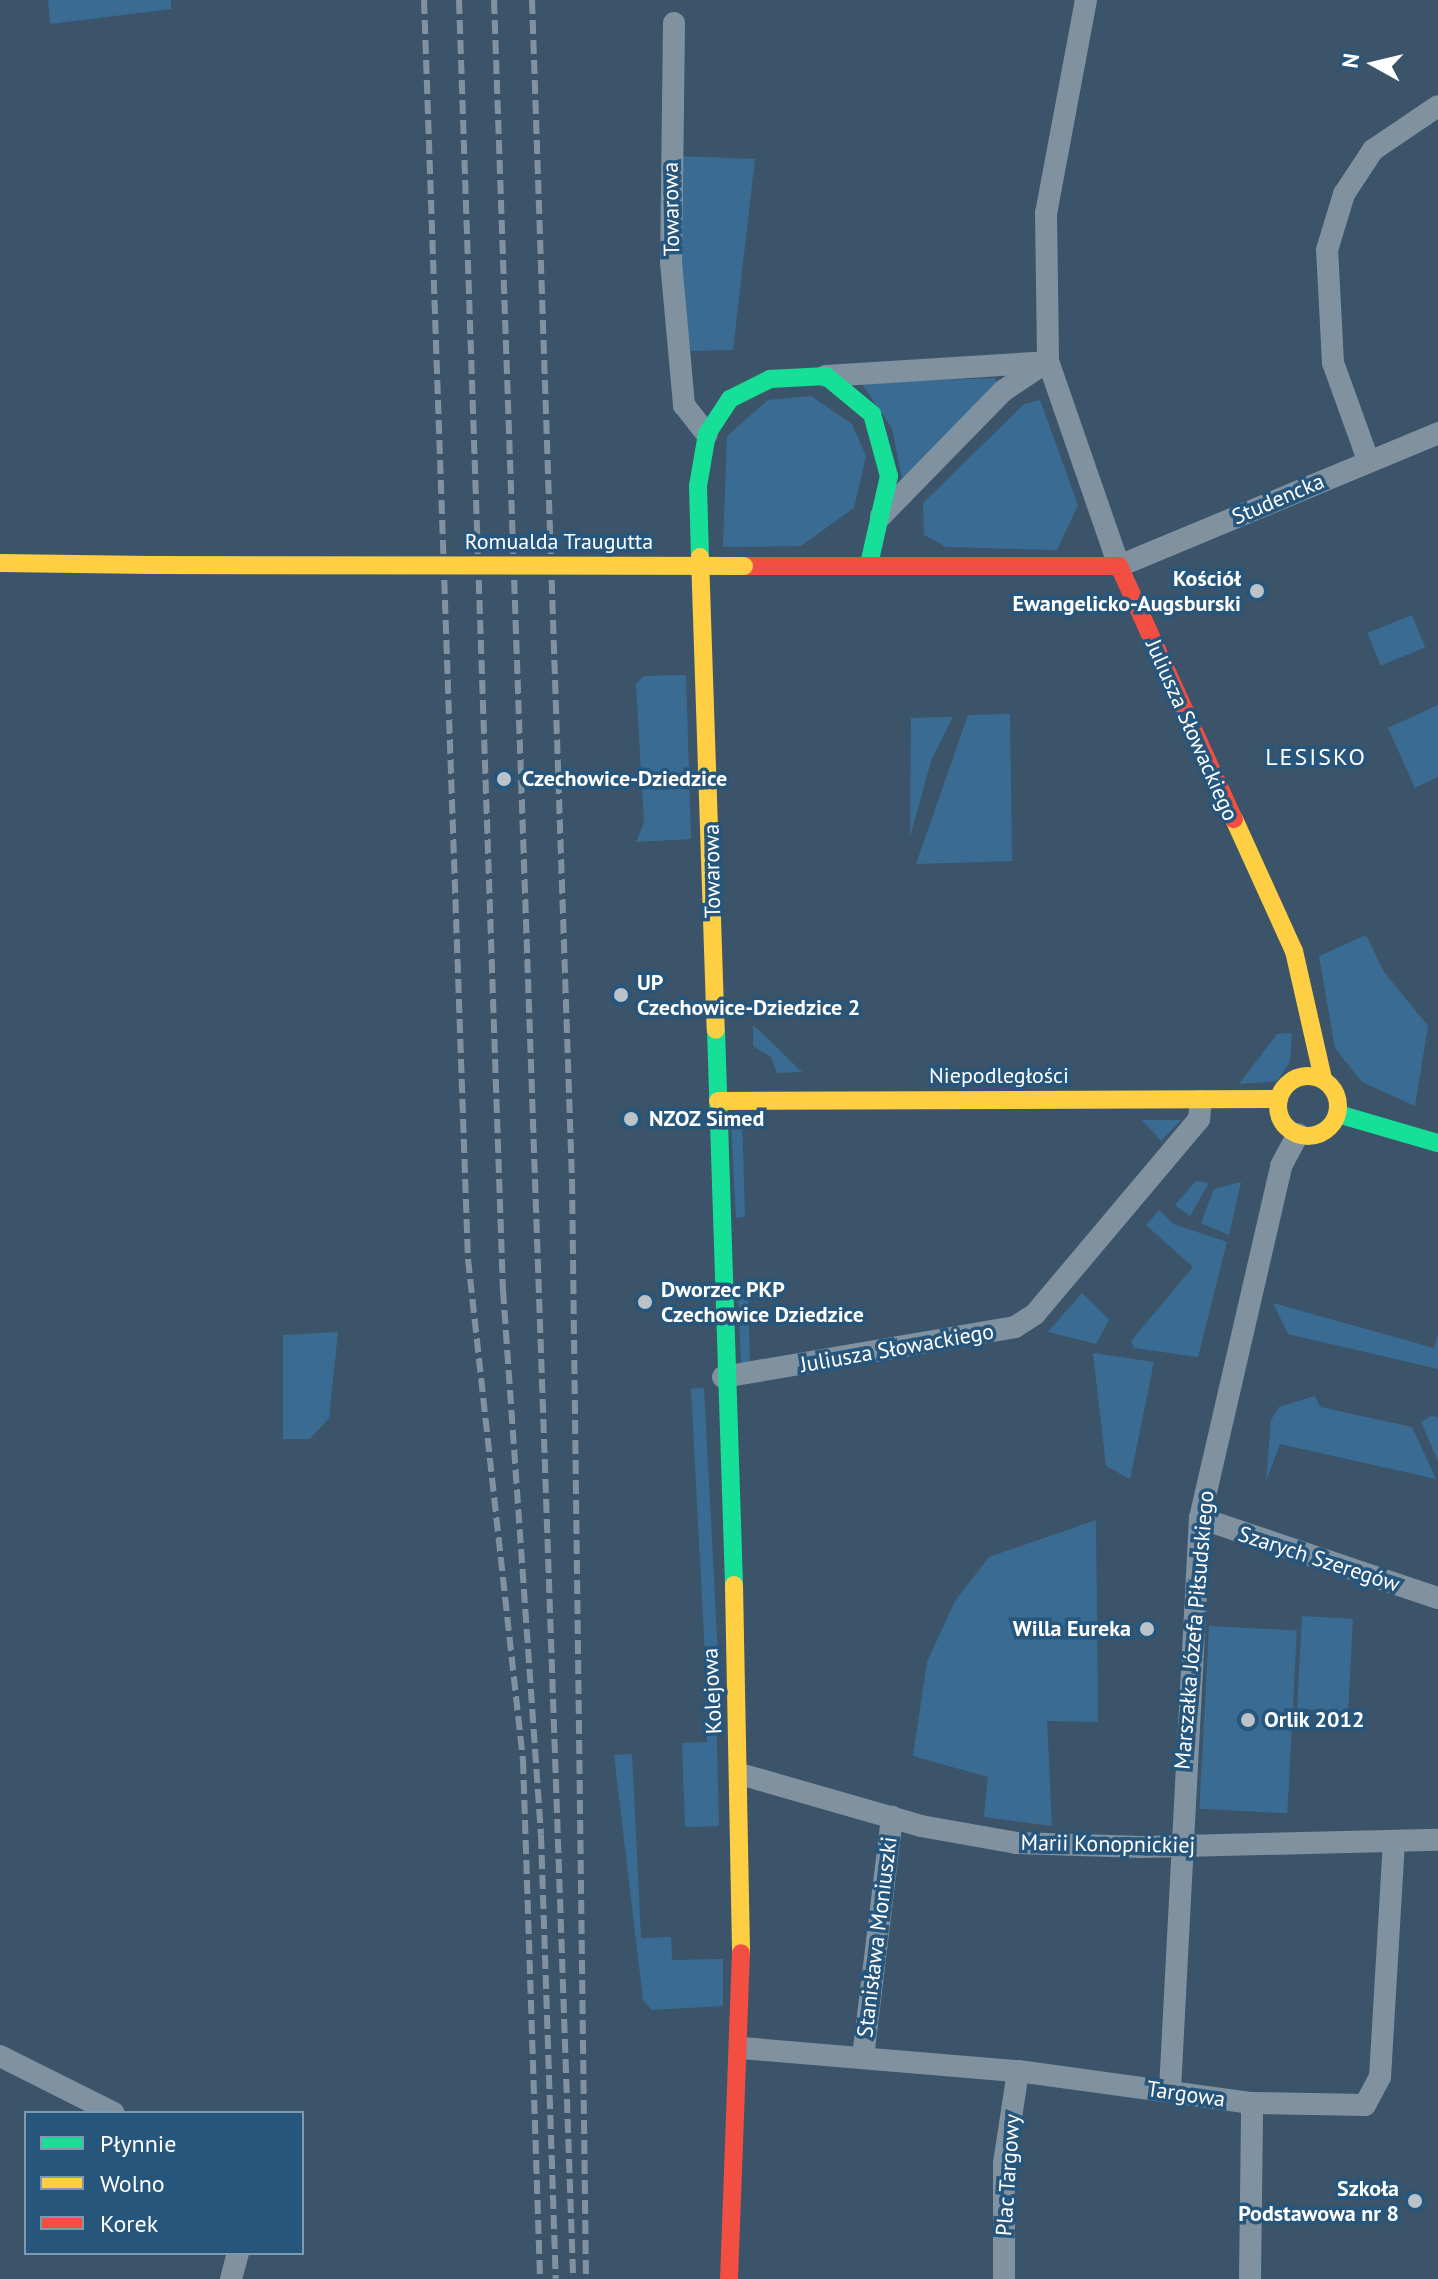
<!DOCTYPE html>
<html>
<head>
<meta charset="utf-8">
<style>
	body { margin:0 }
	#map { position:relative; width:1438px; height:2279px; overflow:hidden; background:#3b5469; font-family:"PT Sans",sans-serif }
	div>[style] { position:absolute }
	.green>* { inset:0; background:#3a6c93; transform-origin:0 0 }
	.street>* { height:22px; margin:-11px; padding:0 11px; transform-origin:11px; border-radius:11px; background:#8091a0 }
	.fast>* { height:18px; margin:-9px; padding:0 9px; transform-origin:9px; border-radius:9px; background:#16e098 }
	.slow>* { height:18px; margin:-9px; padding:0 9px; transform-origin:9px; border-radius:9px; background:#ffcf43 }
	.slow>.ring { margin:-9px; padding:0; box-sizing:content-box; background:none; border:18px solid #ffcf43; border-radius:50% }
	.jam>* { height:18px; margin:-9px; padding:0 9px; transform-origin:9px; border-radius:9px; background:#f24e42 }
	.rail>* { height:6px; margin-top:-3px; transform-origin:0; background:repeating-linear-gradient(90deg,#8191a0 0 14px,transparent 0 20px) }
	.slow-bridge>* { height:18px; margin:-9px; padding:0 9px; transform-origin:9px; border-radius:9px; background:#ffcf43 }
	.dots>* { width:22px; height:22px; translate:-50% -50%; box-sizing:border-box; border:4px solid #27567d; border-radius:50% }
	span { translate:-50% -50%; white-space:nowrap; text-align:center; line-height:1.15; -webkit-text-stroke:7px #27567d; paint-order:stroke }
	.street-label { font-size:22px; color:#fff }
	.poi-label { font-size:22px; color:#fff; font-weight:700 }
	.right { translate:-100% -50%; text-align:right }
	.left { translate:0 -50%; text-align:left }
	.neighbourhood-label { font-size:24px; color:#fff; letter-spacing:2px }
	.legend { position:absolute; left:24px; top:2111px; width:280px; height:144px; box-sizing:border-box; background:#27567d; border:2px solid #7d9ab1; margin:0; padding:10px 14px; list-style:none; font-size:24px; color:#fff }
	.legend li { display:flex; align-items:center; gap:16px; height:40px }
	.legend b { width:40px; border:2px solid #7d9ab1 }
	.north { position:absolute; left:1334px; top:24px; width:80px; height:80px; -webkit-text-stroke:6px #27567d; paint-order:stroke; rotate:278deg; font-size:22px; font-weight:700; line-height:32px; text-align:center; color:#fff }
	.north::after { content:''; display:block; margin:auto; width:28px; height:36px; background:#fff; clip-path:polygon(50% 0,100% 100%,50% 72%,0 100%) }
</style>
</head>
<body>
<div id="map">
	<div class="green">
		<div style="clip-path:polygon(48px 0,171px 0,171px 9px,50px 24px)"></div>
		<div style="clip-path:polygon(676px 156px,755px 159px,733px 350px,685px 351px)"></div>
		<div style="clip-path:polygon(995px 378px,997px 385px,902px 479px,892px 428px,861px 383px)"></div>
		<div style="clip-path:polygon(811px 396px,852px 424px,866px 456px,854px 508px,801px 546px,723px 547px,727px 436px,768px 400px)"></div>
		<div style="clip-path:polygon(1040px 400px,1078px 505px,1057px 550px,946px 547px,924px 535px,923px 503px,1024px 404px)"></div>
		<div style="left:1412px;top:615px;width:35px;height:48px;rotate:68deg"></div>
		<div style="clip-path:polygon(686px 675px,691px 839px,636px 842px,644px 822px,636px 684px,644px 676px)"></div>
		<div style="clip-path:polygon(1438px 705px,1438px 777px,1415px 788px,1388px 728px)"></div>
		<div style="clip-path:polygon(1010px 714px,1012px 861px,916px 864px,968px 715px)"></div>
		<div style="clip-path:polygon(953px 717px,931px 761px,910px 837px,911px 718px)"></div>
		<div style="clip-path:polygon(1366px 935px,1384px 972px,1428px 1026px,1415px 1106px,1362px 1082px,1335px 1048px,1319px 956px)"></div>
		<div style="clip-path:polygon(753px 1026px,759px 1030px,802px 1072px,777px 1073px,771px 1057px,753px 1046px)"></div>
		<div style="clip-path:polygon(1292px 1033px,1290px 1062px,1277px 1081px,1239px 1084px,1277px 1034px)"></div>
		<div style="clip-path:polygon(742px 1115px,745px 1217px,736px 1218px,731px 1125px)"></div>
		<div style="clip-path:polygon(1142px 1120px,1181px 1120px,1161px 1141px)"></div>
		<div style="clip-path:polygon(1196px 1181px,1209px 1183px,1190px 1216px,1175px 1205px)"></div>
		<div style="clip-path:polygon(1241px 1182px,1229px 1235px,1201px 1223px,1214px 1189px)"></div>
		<div style="clip-path:polygon(1159px 1210px,1173px 1224px,1227px 1242px,1198px 1357px,1134px 1348px,1131px 1341px,1193px 1267px,1146px 1225px)"></div>
		<div style="clip-path:polygon(738px 1286px,748px 1291px,750px 1366px,741px 1365px)"></div>
		<div style="clip-path:polygon(1082px 1293px,1109px 1320px,1096px 1344px,1048px 1332px)"></div>
		<div style="clip-path:polygon(1273px 1303px,1434px 1348px,1438px 1334px,1438px 1369px,1288px 1334px)"></div>
		<div style="clip-path:polygon(338px 1332px,329px 1418px,310px 1439px,283px 1439px,283px 1335px)"></div>
		<div style="clip-path:polygon(1093px 1353px,1154px 1362px,1130px 1479px,1106px 1466px)"></div>
		<div style="left:704px;top:1388px;width:258px;height:13px;rotate:87deg"></div>
		<div style="clip-path:polygon(1315px 1396px,1320px 1407px,1412px 1427px,1436px 1479px,1280px 1444px,1266px 1481px,1271px 1420px,1279px 1407px)"></div>
		<div style="clip-path:polygon(1431px 1416px,1438px 1417px,1438px 1461px,1421px 1422px)"></div>
		<div style="clip-path:polygon(1096px 1520px,1098px 1722px,1047px 1721px,1052px 1826px,984px 1817px,988px 1777px,913px 1756px,927px 1662px,955px 1601px,989px 1557px)"></div>
		<div style="left:1302px;top:1616px;width:51px;height:93px;rotate:3deg"></div>
		<div style="left:1209px;top:1626px;width:88px;height:183px;rotate:3deg"></div>
		<div style="clip-path:polygon(705px 1667px,715px 1667px,719px 1826px,685px 1827px,682px 1743px,707px 1742px)"></div>
		<div style="clip-path:polygon(632px 1754px,641px 1938px,671px 1937px,672px 1960px,723px 1959px,723px 2006px,652px 2010px,643px 2000px,614px 1755px)"></div>
	</div>
	<div class="street">
		<div style="left:1086px;top:0;width:217px;rotate:100.6deg"></div>
		<div style="left:1046px;top:213px;width:148px;rotate:89.2deg"></div>
		<div style="left:1048px;top:361px;width:217px;rotate:70.9deg"></div>
		<div style="left:1119px;top:566px;width:346px;rotate:-22.6deg"></div>
		<div style="left:674px;top:23px;width:239px;rotate:90.7deg"></div>
		<div style="left:671px;top:262px;width:144px;rotate:84.8deg"></div>
		<div style="left:684px;top:405px;width:37px;rotate:52deg"></div>
		<div style="left:826px;top:376px;width:221px;rotate:-3.6deg"></div>
		<div style="left:1368px;top:460px;width:103px;rotate:-109.8deg"></div>
		<div style="left:1333px;top:363px;width:113px;rotate:-93deg"></div>
		<div style="left:1327px;top:250px;width:59px;rotate:-73.1deg"></div>
		<div style="left:1344px;top:194px;width:53px;rotate:-56.6deg"></div>
		<div style="left:1373px;top:150px;width:78px;rotate:-34.1deg"></div>
		<div style="left:881px;top:516px;width:175px;rotate:-45.7deg"></div>
		<div style="left:1003px;top:391px;width:54px;rotate:-33.7deg"></div>
		<div style="left:723px;top:1377px;width:296px;rotate:-9.7deg"></div>
		<div style="left:1015px;top:1327px;width:24px;rotate:-33deg"></div>
		<div style="left:1035px;top:1314px;width:255px;rotate:-49.9deg"></div>
		<div style="left:1199px;top:1119px;width:18px;rotate:-84deg"></div>
		<div style="left:1200px;top:1518px;width:251px;rotate:18.6deg"></div>
		<div style="left:740px;top:1774px;width:188px;rotate:16deg"></div>
		<div style="left:921px;top:1826px;width:97px;rotate:10.1deg"></div>
		<div style="left:1016px;top:1843px;width:126px;rotate:1.8deg"></div>
		<div style="left:1142px;top:1847px;width:296px;rotate:-1.4deg"></div>
		<div style="left:742px;top:2048px;width:277px;rotate:4.8deg"></div>
		<div style="left:1018px;top:2071px;width:236px;rotate:7.8deg"></div>
		<div style="left:1252px;top:2103px;width:113px;rotate:1deg"></div>
		<div style="left:1365px;top:2105px;width:32px;rotate:-62deg"></div>
		<div style="left:1380px;top:2077px;width:234px;rotate:-86.6deg"></div>
		<div style="left:0;top:2056px;width:127px;rotate:26.6deg"></div>
		<div style="left:863px;top:2057px;width:242px;rotate:-83.1deg"></div>
		<div style="left:1170px;top:2090px;width:573px;rotate:-87deg"></div>
		<div style="left:1200px;top:1518px;width:361px;rotate:-77deg"></div>
		<div style="left:1281px;top:1166px;width:36px;rotate:-62deg"></div>
		<div style="left:231px;top:2279px;width:27px;rotate:-75deg"></div>
		<div style="left:1004px;top:2279px;width:116px;rotate:-90deg"></div>
		<div style="left:1004px;top:2163px;width:93px;rotate:-81.3deg"></div>
		<div style="left:1250px;top:2279px;width:176px;rotate:-89.3deg"></div>
	</div>
	<div class="fast">
		<div style="left:700px;top:557px;width:71px;rotate:-91.6deg"></div>
		<div style="left:698px;top:486px;width:53px;rotate:-80.2deg"></div>
		<div style="left:707px;top:434px;width:42px;rotate:-56.7deg"></div>
		<div style="left:730px;top:399px;width:45px;rotate:-26.6deg"></div>
		<div style="left:770px;top:379px;width:56px;rotate:-3.1deg"></div>
		<div style="left:826px;top:376px;width:60px;rotate:39.6deg"></div>
		<div style="left:872px;top:414px;width:64px;rotate:74.7deg"></div>
		<div style="left:889px;top:476px;width:90px;rotate:102.8deg"></div>
		<div style="left:716px;top:1030px;width:555px;rotate:88.14deg"></div>
		<div style="left:1338px;top:1114px;width:104px;rotate:16.2deg"></div>
	</div>
	<div class="slow">
		<div style="left:700px;top:557px;width:473px;rotate:88.1deg"></div>
		<div style="left:0;top:563px;width:152px;rotate:0.8deg"></div>
		<div style="left:1234px;top:819px;width:145px;rotate:65.6deg"></div>
		<div style="left:1294px;top:951px;width:131px;rotate:77.2deg"></div>
		<div class="ring" style="left:1278px;top:1076px;width:42px;height:42px"></div>
		<div style="left:718px;top:1101px;width:561px;rotate:-0.2deg"></div>
		<div style="left:734px;top:1585px;width:368px;rotate:88.9deg"></div>
	</div>
	<div class="jam">
		<div style="left:744px;top:566px;width:375px"></div>
		<div style="left:1119px;top:566px;width:278px;rotate:65.6deg"></div>
		<div style="left:729px;top:2279px;width:326px;rotate:-87.9deg"></div>
	</div>
	<div class="rail">
		<div style="left:424px;top:0;width:1260px;rotate:88deg"></div>
		<div style="left:468px;top:1259px;width:504px;rotate:83.74deg"></div>
		<div style="left:523px;top:1760px;width:519px;rotate:88.12deg"></div>
		<div style="left:459px;top:0;width:1291px;rotate:88.05deg"></div>
		<div style="left:503px;top:1290px;width:546px;rotate:86.01deg"></div>
		<div style="left:541px;top:1835px;width:444px;rotate:88.1deg"></div>
		<div style="left:494px;top:0;width:2280px;rotate:88.01deg"></div>
		<div style="left:532px;top:0;width:1181px;rotate:88.06deg"></div>
		<div style="left:572px;top:1180px;width:1099px;rotate:89.27deg"></div>
	</div>
	<div class="slow-bridge">
		<div style="left:152px;top:565px;width:592px;rotate:0.1deg"></div>
	</div>
	<div class="dots">
		<div style="left:1257px;top:591px;background:#bac3ca"></div>
		<div style="left:504px;top:779px;background:#bac3ca"></div>
		<div style="left:621px;top:995px;background:#bac3ca"></div>
		<div style="left:631px;top:1119px;background:#bac3ca"></div>
		<div style="left:645px;top:1302px;background:#bac3ca"></div>
		<div style="left:1147px;top:1629px;background:#bac3ca"></div>
		<div style="left:1248px;top:1720px;background:#bac3ca"></div>
		<div style="left:1415px;top:2201px;background:#bac3ca"></div>
	</div>
	<div class="street-label">
		<span style="left:671px;top:209px;rotate:-91deg">Towarowa</span>
		<span style="left:1278px;top:499px;rotate:-23deg">Studencka</span>
		<span style="left:559px;top:542px">Romualda Traugutta</span>
		<span style="left:1192px;top:730px;rotate:66deg">Juliusza Słowackiego</span>
		<span style="left:712px;top:871px;rotate:-91deg">Towarowa</span>
		<span style="left:999px;top:1076px">Niepodległości</span>
		<span style="left:897px;top:1348px;rotate:-10deg">Juliusza Słowackiego</span>
		<span style="left:1319px;top:1559px;rotate:18deg">Szarych Szeregów</span>
		<span style="left:1194px;top:1630px;rotate:-85deg">Marszałka Józefa Piłsudskiego</span>
		<span style="left:712px;top:1691px;rotate:-93deg">Kolejowa</span>
		<span style="left:1108px;top:1844px;rotate:1deg">Marii Konopnickiej</span>
		<span style="left:877px;top:1937px;rotate:-83deg">Stanisława Moniuszki</span>
		<span style="left:1186px;top:2094px;rotate:8deg">Targowa</span>
		<span style="left:1008px;top:2175px;rotate:-86deg">Plac Targowy</span>
	</div>
	<div class="poi-label">
		<span class="right" style="left:1241px;top:591px">Kościół<br>Ewangelicko-Augsburski</span>
		<span class="left" style="left:522px;top:779px">Czechowice-Dziedzice</span>
		<span class="left" style="left:637px;top:995px">UP<br>Czechowice-Dziedzice 2</span>
		<span class="left" style="left:649px;top:1119px">NZOZ Simed</span>
		<span class="left" style="left:661px;top:1302px">Dworzec PKP<br>Czechowice Dziedzice</span>
		<span class="right" style="left:1131px;top:1629px">Willa Eureka</span>
		<span class="left" style="left:1264px;top:1720px">Orlik 2012</span>
		<span class="right" style="left:1399px;top:2201px">Szkoła<br>Podstawowa nr 8</span>
	</div>
	<div class="neighbourhood-label">
		<span style="left:1316px;top:757px">LESISKO</span>
	</div>
	<ul class="legend">
	<li><b style="height:10px;background:#16e098"></b>Płynnie</li>
	<li><b style="height:10px;background:#ffcf43"></b>Wolno</li>
	<li><b style="height:10px;background:#f24e42"></b>Korek</li>
	</ul>
	<div class="north">N</div>
</div>
</body>
</html>
